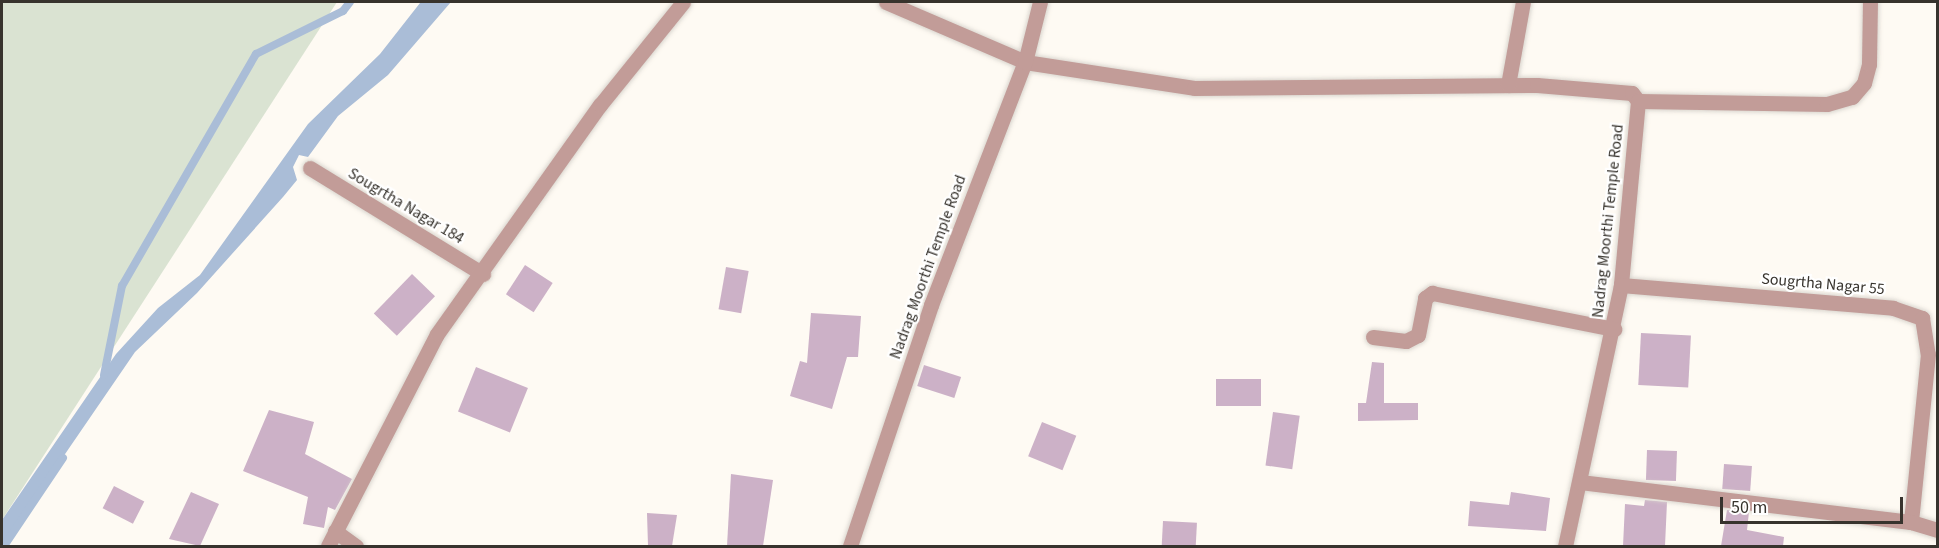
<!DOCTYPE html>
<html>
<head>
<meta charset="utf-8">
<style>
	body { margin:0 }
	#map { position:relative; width:1939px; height:548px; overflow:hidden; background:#fefaf3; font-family:"Source Sans 3",sans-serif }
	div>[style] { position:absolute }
	.green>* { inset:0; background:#dae3d2 }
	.water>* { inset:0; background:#aabdd7 }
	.stream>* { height:8px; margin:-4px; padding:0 4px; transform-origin:4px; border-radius:4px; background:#aabdd7 }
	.building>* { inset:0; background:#ccb1c7; transform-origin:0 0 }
	.roads { filter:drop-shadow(0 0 2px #dad6cf) drop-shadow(0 0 2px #dad6cf) }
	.street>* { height:15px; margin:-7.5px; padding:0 7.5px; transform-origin:7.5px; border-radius:7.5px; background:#c29c98 }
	span { translate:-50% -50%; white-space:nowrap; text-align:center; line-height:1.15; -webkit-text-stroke:4.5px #fff; paint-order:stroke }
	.street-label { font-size:16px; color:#37332d }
	.frame { position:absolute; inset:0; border:3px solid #37332d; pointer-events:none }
	.scale { position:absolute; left:1720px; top:497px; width:183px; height:27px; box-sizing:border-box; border:3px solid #37332d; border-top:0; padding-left:8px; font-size:18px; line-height:21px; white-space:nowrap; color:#37332d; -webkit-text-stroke:4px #fff; paint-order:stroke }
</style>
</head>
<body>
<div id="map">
	<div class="green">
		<div style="clip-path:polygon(2px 2px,337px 2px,2px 520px)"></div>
	</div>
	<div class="water">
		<div style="clip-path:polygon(451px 2px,388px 75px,338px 116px,308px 157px,299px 155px,293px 167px,297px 180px,283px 197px,197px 293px,135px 352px,2px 546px,2px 520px,116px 354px,158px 308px,200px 275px,308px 124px,380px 54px,420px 3px)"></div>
	</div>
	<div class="stream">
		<div style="left:104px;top:375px;width:91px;rotate:-78.6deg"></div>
		<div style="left:122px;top:286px;width:268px;rotate:-60deg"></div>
		<div style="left:256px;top:54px;width:97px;rotate:-26.3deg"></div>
		<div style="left:343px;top:11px;width:11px;rotate:-52deg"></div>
		<div style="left:4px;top:546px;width:106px;rotate:-56.2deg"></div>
	</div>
	<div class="building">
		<div style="left:525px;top:265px;width:33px;height:35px;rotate:33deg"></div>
		<div style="left:726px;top:267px;width:23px;height:43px;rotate:10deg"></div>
		<div style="left:412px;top:274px;width:32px;height:55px;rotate:44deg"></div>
		<div style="clip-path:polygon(811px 313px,861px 316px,858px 357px,847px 357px,832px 409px,790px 396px,800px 361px,807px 363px)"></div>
		<div style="left:1641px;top:333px;width:50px;height:52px;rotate:3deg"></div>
		<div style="clip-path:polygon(1372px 362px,1384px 363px,1384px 403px,1418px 403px,1418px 420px,1358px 421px,1358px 403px,1366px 403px)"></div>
		<div style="left:924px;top:365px;width:39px;height:22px;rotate:18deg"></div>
		<div style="left:476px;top:367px;width:56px;height:48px;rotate:22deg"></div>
		<div style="left:1216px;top:379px;width:45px;height:27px"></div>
		<div style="clip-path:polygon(269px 410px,314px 422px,305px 454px,352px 479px,335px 510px,328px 507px,324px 528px,303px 524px,308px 497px,243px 471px)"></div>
		<div style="left:1273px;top:412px;width:27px;height:54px;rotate:8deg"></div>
		<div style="left:1042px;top:422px;width:37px;height:37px;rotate:22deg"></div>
		<div style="left:1647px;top:450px;width:30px;height:30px;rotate:2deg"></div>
		<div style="left:1724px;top:464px;width:28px;height:25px;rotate:4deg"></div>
		<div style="clip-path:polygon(731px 474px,773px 480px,763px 546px,727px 546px)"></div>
		<div style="left:114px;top:486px;width:34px;height:25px;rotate:27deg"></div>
		<div style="clip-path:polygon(191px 492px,219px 504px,200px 546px,169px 539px)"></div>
		<div style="clip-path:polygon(1511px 492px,1550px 498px,1546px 531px,1468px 526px,1470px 501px,1509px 505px)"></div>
		<div style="clip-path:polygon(1645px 500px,1667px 502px,1665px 546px,1623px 546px,1625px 504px,1644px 506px)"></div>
		<div style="clip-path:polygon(1727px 510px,1749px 512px,1747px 530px,1784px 537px,1783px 546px,1721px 546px)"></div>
		<div style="clip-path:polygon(647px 513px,677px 515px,672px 546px,648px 546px)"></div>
		<div style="left:1163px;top:521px;width:34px;height:25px;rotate:3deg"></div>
	</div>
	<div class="roads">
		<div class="street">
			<div style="left:886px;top:2px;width:151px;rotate:23.3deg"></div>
			<div style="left:1025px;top:62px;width:171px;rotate:8.7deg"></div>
			<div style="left:1194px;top:88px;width:343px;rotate:-0.5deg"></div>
			<div style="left:1537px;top:85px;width:95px;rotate:4.8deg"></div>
			<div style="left:1632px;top:93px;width:10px;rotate:53deg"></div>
			<div style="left:1638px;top:101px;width:185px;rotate:95.3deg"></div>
			<div style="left:1621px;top:285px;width:267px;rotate:102.1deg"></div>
			<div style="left:1508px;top:85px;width:84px;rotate:-79.8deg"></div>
			<div style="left:1638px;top:101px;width:189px;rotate:0.9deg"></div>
			<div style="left:1827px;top:104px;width:26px;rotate:-16deg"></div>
			<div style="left:1852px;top:97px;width:18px;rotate:-49deg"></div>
			<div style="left:1864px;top:83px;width:20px;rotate:-75deg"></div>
			<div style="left:1869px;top:64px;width:62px;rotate:-89.1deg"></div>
			<div style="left:310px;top:168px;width:203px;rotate:31.5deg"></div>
			<div style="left:1621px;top:285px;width:273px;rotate:4.8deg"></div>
			<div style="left:1893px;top:308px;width:31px;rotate:19deg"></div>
			<div style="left:1922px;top:318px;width:36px;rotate:81deg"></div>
			<div style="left:1928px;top:354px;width:169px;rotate:95.8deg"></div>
			<div style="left:1373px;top:337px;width:33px;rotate:7deg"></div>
			<div style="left:1406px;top:341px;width:13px;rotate:-27deg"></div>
			<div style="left:1418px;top:335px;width:38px;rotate:-79deg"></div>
			<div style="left:1425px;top:298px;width:9px;rotate:-36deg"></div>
			<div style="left:1432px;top:293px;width:186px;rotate:11.2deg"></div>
			<div style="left:1580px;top:482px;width:333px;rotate:6.9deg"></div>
			<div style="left:1911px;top:522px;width:28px;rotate:17deg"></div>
			<div style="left:335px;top:531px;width:26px;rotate:36deg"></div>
			<div style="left:328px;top:546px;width:238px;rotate:-62.8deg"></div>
			<div style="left:437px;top:334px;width:281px;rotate:-54.6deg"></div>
			<div style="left:600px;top:105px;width:132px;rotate:-51.1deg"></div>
			<div style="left:850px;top:546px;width:254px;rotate:-71.4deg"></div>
			<div style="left:931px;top:305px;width:261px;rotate:-68.9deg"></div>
			<div style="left:1025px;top:62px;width:62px;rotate:-76deg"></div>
		</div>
	</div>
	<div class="street-label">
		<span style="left:406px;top:206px;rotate:31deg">Sougrtha Nagar 184</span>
		<span style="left:1608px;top:221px;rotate:-84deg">Nadrag Moorthi Temple Road</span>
		<span style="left:928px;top:267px;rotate:-70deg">Nadrag Moorthi Temple Road</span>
		<span style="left:1823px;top:284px;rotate:5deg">Sougrtha Nagar 55</span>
	</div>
	<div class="frame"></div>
	<div class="scale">50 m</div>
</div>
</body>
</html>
